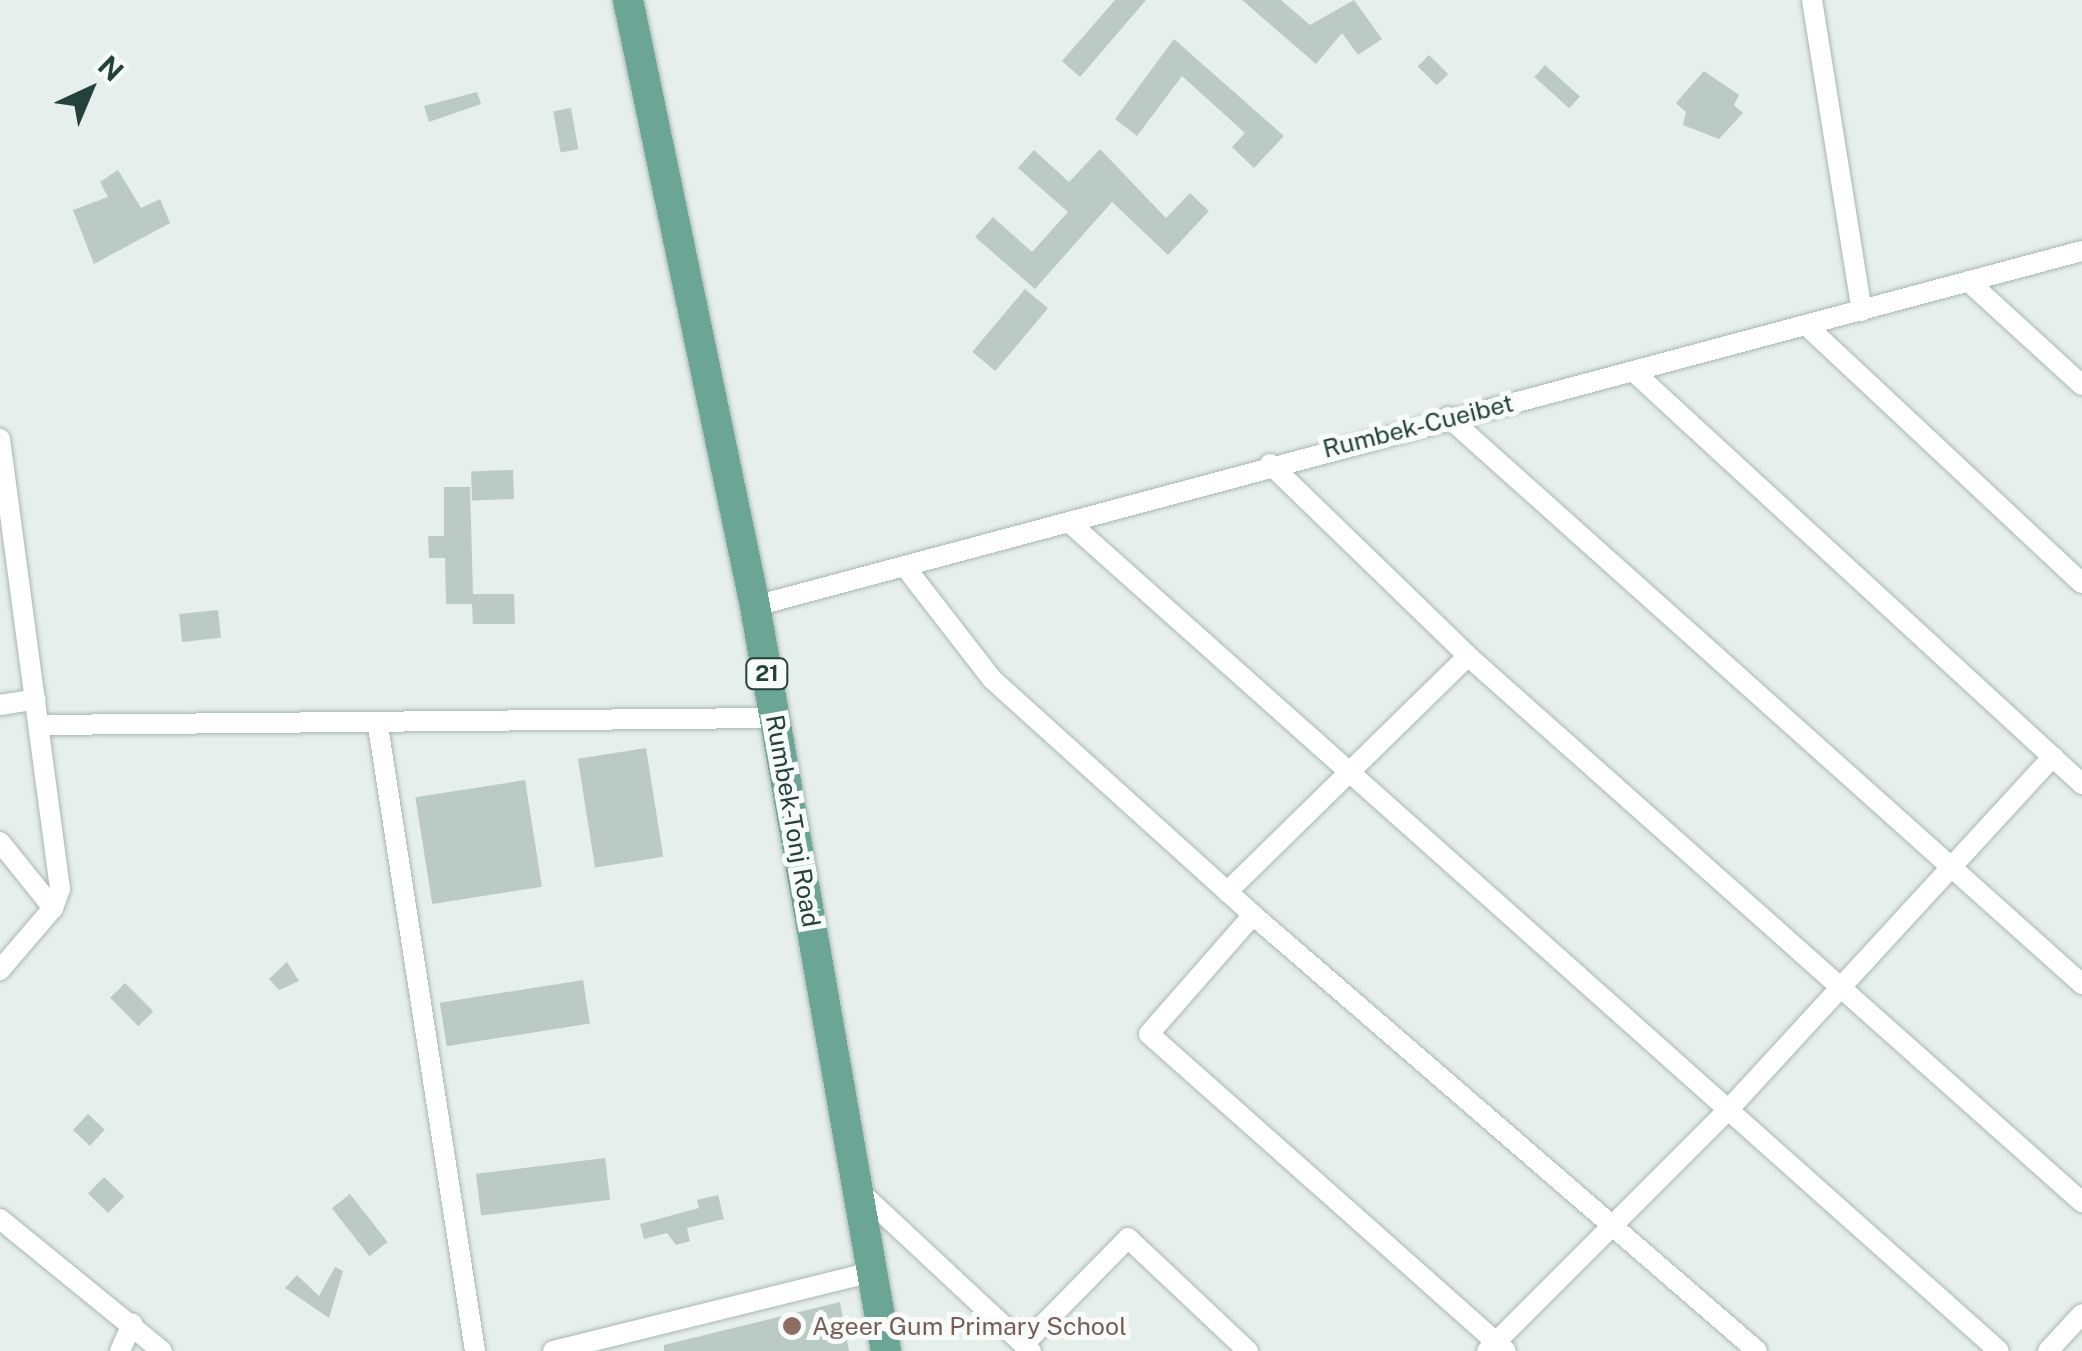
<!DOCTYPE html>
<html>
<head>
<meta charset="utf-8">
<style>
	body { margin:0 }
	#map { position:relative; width:2082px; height:1351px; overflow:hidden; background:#e6efeb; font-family:"Public Sans",sans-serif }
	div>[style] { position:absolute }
	.building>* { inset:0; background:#bbcac4; transform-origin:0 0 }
	.roads { filter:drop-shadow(0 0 2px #a8b8b2) drop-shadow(0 0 2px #a8b8b2) }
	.minor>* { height:20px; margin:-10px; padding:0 10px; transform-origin:10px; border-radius:10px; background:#fff }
	.primary>* { height:30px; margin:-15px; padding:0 15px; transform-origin:15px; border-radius:15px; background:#6aa596 }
	.dots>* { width:28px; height:28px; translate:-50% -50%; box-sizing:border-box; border:5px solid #f7fbf9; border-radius:50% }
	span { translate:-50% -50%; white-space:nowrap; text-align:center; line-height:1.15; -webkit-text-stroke:10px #f7fbf9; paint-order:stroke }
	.shield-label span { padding:2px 8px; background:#f7fbf9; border:2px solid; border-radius:8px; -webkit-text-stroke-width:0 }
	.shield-label { font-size:22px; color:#24423a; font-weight:700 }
	.street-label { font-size:25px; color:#24423a }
	.education-label { font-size:25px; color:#785e54 }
	.left { translate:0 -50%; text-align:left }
	.north { position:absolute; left:40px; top:40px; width:100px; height:100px; -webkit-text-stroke:8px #f7fbf9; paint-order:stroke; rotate:44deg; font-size:28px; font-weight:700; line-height:40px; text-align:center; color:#24423a }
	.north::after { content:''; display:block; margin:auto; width:35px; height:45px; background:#24423a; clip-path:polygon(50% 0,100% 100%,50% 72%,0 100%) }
</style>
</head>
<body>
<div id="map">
	<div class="building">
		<div style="clip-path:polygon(1115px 0,1146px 0,1080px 77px,1062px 61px)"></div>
		<div style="clip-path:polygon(1242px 0,1281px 0,1310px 25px,1354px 0,1382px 39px,1358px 55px,1342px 33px,1316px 64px)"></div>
		<div style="clip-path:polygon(1174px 39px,1284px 136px,1254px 168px,1232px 147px,1245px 133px,1182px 76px,1137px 136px,1115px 119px)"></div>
		<div style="left:1429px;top:55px;width:27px;height:16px;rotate:45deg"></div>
		<div style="left:1545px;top:65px;width:47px;height:16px;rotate:42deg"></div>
		<div style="clip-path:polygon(1704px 71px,1739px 95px,1734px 105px,1743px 113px,1719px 139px,1683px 125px,1686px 112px,1676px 103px)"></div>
		<div style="clip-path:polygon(477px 92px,481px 104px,429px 122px,424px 106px)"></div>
		<div style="left:571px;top:108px;width:42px;height:18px;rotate:80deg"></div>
		<div style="clip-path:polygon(1100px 149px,1166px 218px,1190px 193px,1209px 211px,1168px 255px,1112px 202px,1035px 289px,975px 237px,993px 217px,1032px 252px,1068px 212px,1018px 168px,1034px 150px,1069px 182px)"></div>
		<div style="clip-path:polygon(118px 170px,141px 208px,160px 199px,170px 223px,94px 264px,73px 210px,108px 197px,100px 182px)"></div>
		<div style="left:1025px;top:289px;width:30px;height:82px;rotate:40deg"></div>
		<div style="left:513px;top:470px;width:29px;height:42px;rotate:88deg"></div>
		<div style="clip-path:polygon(444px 487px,470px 487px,473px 594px,514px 594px,515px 624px,473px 624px,472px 604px,446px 604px,445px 558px,429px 558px,428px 536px,444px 536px)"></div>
		<div style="left:218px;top:610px;width:28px;height:39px;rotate:84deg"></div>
		<div style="left:646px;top:748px;width:110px;height:69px;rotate:81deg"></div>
		<div style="left:525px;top:780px;width:108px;height:111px;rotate:81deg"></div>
		<div style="clip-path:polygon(287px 962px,299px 981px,279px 990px,269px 979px)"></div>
		<div style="left:583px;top:980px;width:44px;height:145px;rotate:81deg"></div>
		<div style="left:125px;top:983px;width:40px;height:21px;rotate:45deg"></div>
		<div style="left:88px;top:1114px;width:23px;height:22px;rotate:43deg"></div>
		<div style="left:605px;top:1158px;width:42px;height:130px;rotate:83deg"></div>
		<div style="left:104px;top:1177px;width:28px;height:23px;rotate:44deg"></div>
		<div style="left:350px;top:1194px;width:61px;height:23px;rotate:52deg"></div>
		<div style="clip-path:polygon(718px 1195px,724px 1219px,687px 1228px,690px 1241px,676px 1245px,667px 1233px,644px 1239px,640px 1224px,699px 1208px,697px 1200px)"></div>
		<div style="clip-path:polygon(335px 1267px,343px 1271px,329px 1318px,285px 1288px,297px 1275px,319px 1296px)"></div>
		<div style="clip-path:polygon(840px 1302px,849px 1351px,664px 1351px,664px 1345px)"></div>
	</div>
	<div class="roads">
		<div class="minor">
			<div style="left:1812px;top:0;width:315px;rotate:80.9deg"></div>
			<div style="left:1968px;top:281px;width:154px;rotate:42.4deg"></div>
			<div style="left:1807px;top:326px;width:376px;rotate:43.1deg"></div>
			<div style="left:1634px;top:372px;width:609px;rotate:42.6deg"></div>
			<div style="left:1448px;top:417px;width:851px;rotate:41.81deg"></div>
			<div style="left:0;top:439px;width:454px;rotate:82.4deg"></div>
			<div style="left:60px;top:889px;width:20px;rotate:110deg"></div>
			<div style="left:53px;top:908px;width:82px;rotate:130.5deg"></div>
			<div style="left:1270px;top:464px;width:276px;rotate:44.1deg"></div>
			<div style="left:1468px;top:656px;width:822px;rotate:41.65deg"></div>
			<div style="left:1070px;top:523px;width:1244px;rotate:41.71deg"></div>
			<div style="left:906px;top:568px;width:140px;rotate:52.2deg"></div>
			<div style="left:992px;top:679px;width:352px;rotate:42.1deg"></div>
			<div style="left:1253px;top:915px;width:666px;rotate:40.86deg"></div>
			<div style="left:755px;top:606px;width:1374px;rotate:-14.98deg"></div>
			<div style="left:0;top:705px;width:36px;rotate:-9deg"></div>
			<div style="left:40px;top:725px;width:734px;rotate:-0.55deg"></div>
			<div style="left:378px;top:726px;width:632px;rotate:81.18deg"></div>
			<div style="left:0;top:842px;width:85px;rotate:51.2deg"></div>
			<div style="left:1227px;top:892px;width:337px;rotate:-44.4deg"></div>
			<div style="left:1253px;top:915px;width:158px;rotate:131.2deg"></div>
			<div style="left:1149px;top:1034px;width:477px;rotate:41.6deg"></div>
			<div style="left:857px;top:1189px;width:238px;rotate:43deg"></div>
			<div style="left:0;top:1219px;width:209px;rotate:39.2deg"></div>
			<div style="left:1024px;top:1344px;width:148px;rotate:-45.5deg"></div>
			<div style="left:1128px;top:1238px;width:165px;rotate:43.3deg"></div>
			<div style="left:120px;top:1351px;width:30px;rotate:-66deg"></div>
			<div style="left:553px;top:1351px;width:329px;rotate:-13.9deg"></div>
			<div style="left:1487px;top:1351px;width:341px;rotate:-45deg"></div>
			<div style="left:1728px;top:1110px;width:480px;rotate:-47.4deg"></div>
			<div style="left:2048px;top:1351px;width:50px;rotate:-47.4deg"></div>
		</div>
		<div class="primary">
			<div style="left:628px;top:0;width:619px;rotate:78.16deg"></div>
			<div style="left:755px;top:606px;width:756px;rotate:80.03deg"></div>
		</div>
	</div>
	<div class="dots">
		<div style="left:792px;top:1326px;background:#8d6e63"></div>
	</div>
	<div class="shield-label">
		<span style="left:767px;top:674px">21</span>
	</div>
	<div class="street-label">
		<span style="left:1418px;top:426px;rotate:-14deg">Rumbek-Cueibet</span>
		<span style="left:793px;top:821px;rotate:80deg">Rumbek-Tonj Road</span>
	</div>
	<div class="education-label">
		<span class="left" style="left:812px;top:1326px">Ageer Gum Primary School</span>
	</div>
	<div class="north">N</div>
</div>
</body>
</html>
